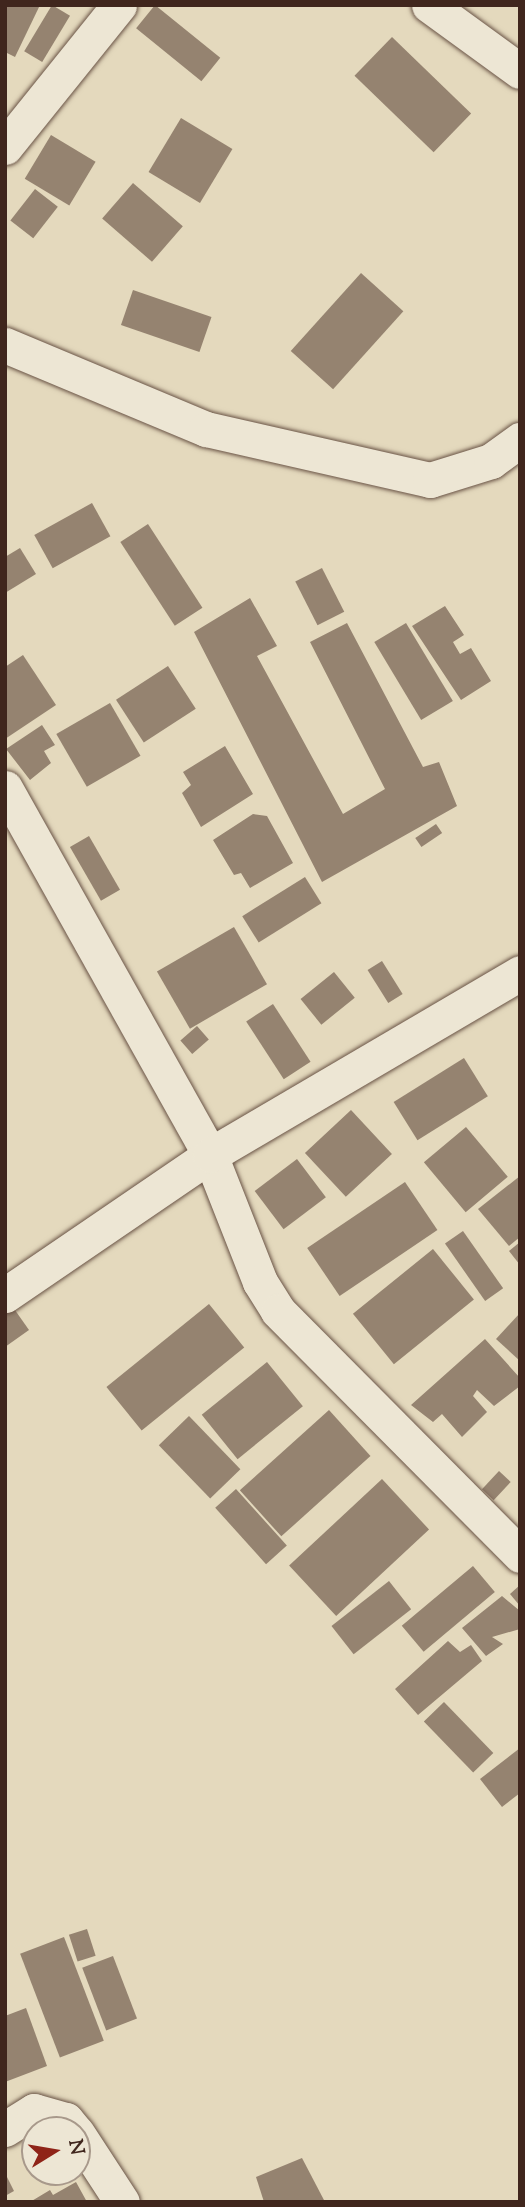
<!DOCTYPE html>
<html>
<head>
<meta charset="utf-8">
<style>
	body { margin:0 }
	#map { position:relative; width:525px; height:2207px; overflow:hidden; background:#e4d9bd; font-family:"Sorts Mill Goudy",serif }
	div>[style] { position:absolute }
	.building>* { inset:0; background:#958370; transform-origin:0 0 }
	.roads { filter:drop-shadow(0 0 2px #695345) drop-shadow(0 0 2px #695345) }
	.minor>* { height:35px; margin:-17.5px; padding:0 17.5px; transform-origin:17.5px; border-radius:17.5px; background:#ede6d4 }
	span { translate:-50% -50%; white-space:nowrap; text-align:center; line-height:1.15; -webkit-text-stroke:6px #ede6d4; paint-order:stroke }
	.frame { position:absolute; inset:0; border:7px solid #40261d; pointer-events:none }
	.north { position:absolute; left:21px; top:2116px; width:70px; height:70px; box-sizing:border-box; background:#ede6d4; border:2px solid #a8998b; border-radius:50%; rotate:79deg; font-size:19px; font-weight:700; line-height:28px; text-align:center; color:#40261d }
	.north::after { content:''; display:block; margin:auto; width:24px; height:32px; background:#8f2418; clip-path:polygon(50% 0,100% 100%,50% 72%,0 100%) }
</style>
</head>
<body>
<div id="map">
	<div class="building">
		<div style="clip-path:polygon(5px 5px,40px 5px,15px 57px,5px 52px)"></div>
		<div style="left:52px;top:5px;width:21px;height:54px;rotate:31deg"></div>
		<div style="left:155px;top:5px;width:84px;height:30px;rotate:39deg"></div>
		<div style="left:392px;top:37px;width:110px;height:54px;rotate:44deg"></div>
		<div style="left:181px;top:118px;width:60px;height:63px;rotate:31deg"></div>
		<div style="left:51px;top:135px;width:52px;height:51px;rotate:31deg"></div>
		<div style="left:133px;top:183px;width:66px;height:47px;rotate:41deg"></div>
		<div style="left:35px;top:189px;width:29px;height:40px;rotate:38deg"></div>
		<div style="left:361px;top:273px;width:57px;height:105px;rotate:42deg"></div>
		<div style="left:133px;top:290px;width:83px;height:37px;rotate:19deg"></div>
		<div style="left:92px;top:503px;width:38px;height:66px;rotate:61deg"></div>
		<div style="left:148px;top:524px;width:100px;height:33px;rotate:57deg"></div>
		<div style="clip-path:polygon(20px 548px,36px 574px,5px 593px,5px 557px)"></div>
		<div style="left:322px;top:568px;width:49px;height:30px;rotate:63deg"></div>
		<div style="clip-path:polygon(250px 598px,277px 646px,257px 656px,343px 814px,385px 789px,310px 642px,347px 623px,423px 767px,439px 762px,457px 806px,322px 882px,194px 632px)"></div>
		<div style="clip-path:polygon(445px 606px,464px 635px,453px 642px,460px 654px,471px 648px,491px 681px,461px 700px,412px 626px)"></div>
		<div style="left:406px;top:623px;width:91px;height:37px;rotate:59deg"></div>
		<div style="clip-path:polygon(23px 655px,56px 705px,5px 739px,5px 667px)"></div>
		<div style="left:168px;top:666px;width:51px;height:62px;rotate:57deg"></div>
		<div style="left:110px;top:703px;width:61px;height:62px;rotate:60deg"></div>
		<div style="clip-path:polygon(42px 725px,55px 745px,44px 751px,51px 763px,30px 780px,6px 749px)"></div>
		<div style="clip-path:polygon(225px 746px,253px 794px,201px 827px,182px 793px,191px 785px,183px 772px)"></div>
		<div style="clip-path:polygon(253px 814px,267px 816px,293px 863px,250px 888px,241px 873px,234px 875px,213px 840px)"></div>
		<div style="left:436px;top:824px;width:11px;height:25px;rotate:56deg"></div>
		<div style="left:89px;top:836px;width:62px;height:22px;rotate:60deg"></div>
		<div style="left:305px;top:877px;width:31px;height:74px;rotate:58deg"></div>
		<div style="left:234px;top:927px;width:66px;height:89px;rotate:60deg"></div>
		<div style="left:382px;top:961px;width:39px;height:17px;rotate:58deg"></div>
		<div style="left:334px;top:972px;width:33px;height:43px;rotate:51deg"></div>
		<div style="left:273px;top:1004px;width:69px;height:32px;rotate:57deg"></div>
		<div style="left:197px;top:1026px;width:18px;height:22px;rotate:49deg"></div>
		<div style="left:464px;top:1058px;width:45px;height:83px;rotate:58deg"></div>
		<div style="left:351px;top:1110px;width:60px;height:63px;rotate:47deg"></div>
		<div style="left:466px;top:1127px;width:65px;height:55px;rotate:50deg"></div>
		<div style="left:297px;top:1159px;width:48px;height:53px;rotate:53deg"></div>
		<div style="clip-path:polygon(520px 1176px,520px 1237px,509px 1246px,478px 1209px)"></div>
		<div style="left:405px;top:1182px;width:58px;height:118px;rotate:56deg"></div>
		<div style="left:463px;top:1231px;width:70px;height:22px;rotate:55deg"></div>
		<div style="clip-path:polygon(520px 1242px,520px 1265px,509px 1251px)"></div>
		<div style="left:433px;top:1249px;width:65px;height:103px;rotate:51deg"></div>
		<div style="clip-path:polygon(10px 1303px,29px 1330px,5px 1347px,5px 1307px)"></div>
		<div style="left:209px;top:1304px;width:56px;height:132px;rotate:51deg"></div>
		<div style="clip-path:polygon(520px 1313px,520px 1361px,496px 1339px)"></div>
		<div style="clip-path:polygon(485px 1339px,520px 1378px,520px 1386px,494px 1406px,477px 1390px,473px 1396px,487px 1412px,462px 1437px,442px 1414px,433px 1422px,411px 1405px)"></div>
		<div style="left:267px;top:1362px;width:57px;height:84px;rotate:51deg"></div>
		<div style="left:329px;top:1410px;width:62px;height:120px;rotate:48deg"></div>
		<div style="left:189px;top:1416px;width:74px;height:42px;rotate:46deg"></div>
		<div style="left:499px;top:1471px;width:16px;height:25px;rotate:43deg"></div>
		<div style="left:382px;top:1479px;width:69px;height:127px;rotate:47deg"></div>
		<div style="left:236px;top:1489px;width:76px;height:28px;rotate:48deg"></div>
		<div style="left:473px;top:1566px;width:34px;height:93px;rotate:50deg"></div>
		<div style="left:389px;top:1581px;width:36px;height:73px;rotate:52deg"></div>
		<div style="clip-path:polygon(520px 1585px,520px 1606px,510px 1594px)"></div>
		<div style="clip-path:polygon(502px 1596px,520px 1611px,520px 1629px,492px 1637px,503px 1644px,486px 1656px,462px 1628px)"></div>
		<div style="clip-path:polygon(448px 1641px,460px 1652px,471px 1645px,482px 1661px,418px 1715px,395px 1689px)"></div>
		<div style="left:444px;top:1702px;width:71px;height:28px;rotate:46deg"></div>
		<div style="clip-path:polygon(520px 1748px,520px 1793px,502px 1807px,480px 1779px)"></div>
		<div style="left:87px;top:1929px;width:28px;height:19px;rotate:72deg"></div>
		<div style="left:64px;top:1937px;width:111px;height:47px;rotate:69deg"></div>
		<div style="left:113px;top:1956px;width:67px;height:33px;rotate:69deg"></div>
		<div style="clip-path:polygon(26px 2008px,47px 2066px,5px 2082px,5px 2016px)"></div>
		<div style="clip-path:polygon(302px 2158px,325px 2202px,264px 2202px,256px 2177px)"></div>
		<div style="clip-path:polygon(5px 2173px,14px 2191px,5px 2196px)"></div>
		<div style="clip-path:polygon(76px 2182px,87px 2202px,30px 2202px,50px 2190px,53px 2195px)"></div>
	</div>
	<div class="roads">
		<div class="minor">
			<div style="left:429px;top:5px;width:112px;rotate:36deg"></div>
			<div style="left:5px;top:147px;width:182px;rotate:-51.2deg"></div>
			<div style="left:5px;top:345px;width:218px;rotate:22.7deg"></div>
			<div style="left:206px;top:429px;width:230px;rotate:12.8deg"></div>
			<div style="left:430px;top:480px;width:64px;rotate:-17.3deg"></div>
			<div style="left:491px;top:461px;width:36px;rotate:-36deg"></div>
			<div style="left:5px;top:788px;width:420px;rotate:60.8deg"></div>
			<div style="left:210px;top:1155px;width:136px;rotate:68.5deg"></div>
			<div style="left:260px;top:1282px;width:34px;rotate:58deg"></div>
			<div style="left:278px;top:1311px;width:344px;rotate:45.2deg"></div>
			<div style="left:5px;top:1295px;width:248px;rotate:-34.3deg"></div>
			<div style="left:210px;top:1155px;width:359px;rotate:-30.4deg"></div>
			<div style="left:5px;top:2129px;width:34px;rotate:-32deg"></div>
			<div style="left:34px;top:2111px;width:33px;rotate:16deg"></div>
			<div style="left:66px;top:2120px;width:13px;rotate:51deg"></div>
			<div style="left:77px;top:2133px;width:82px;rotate:56.9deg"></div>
		</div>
	</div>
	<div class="frame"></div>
	<div class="north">N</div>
</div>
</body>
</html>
